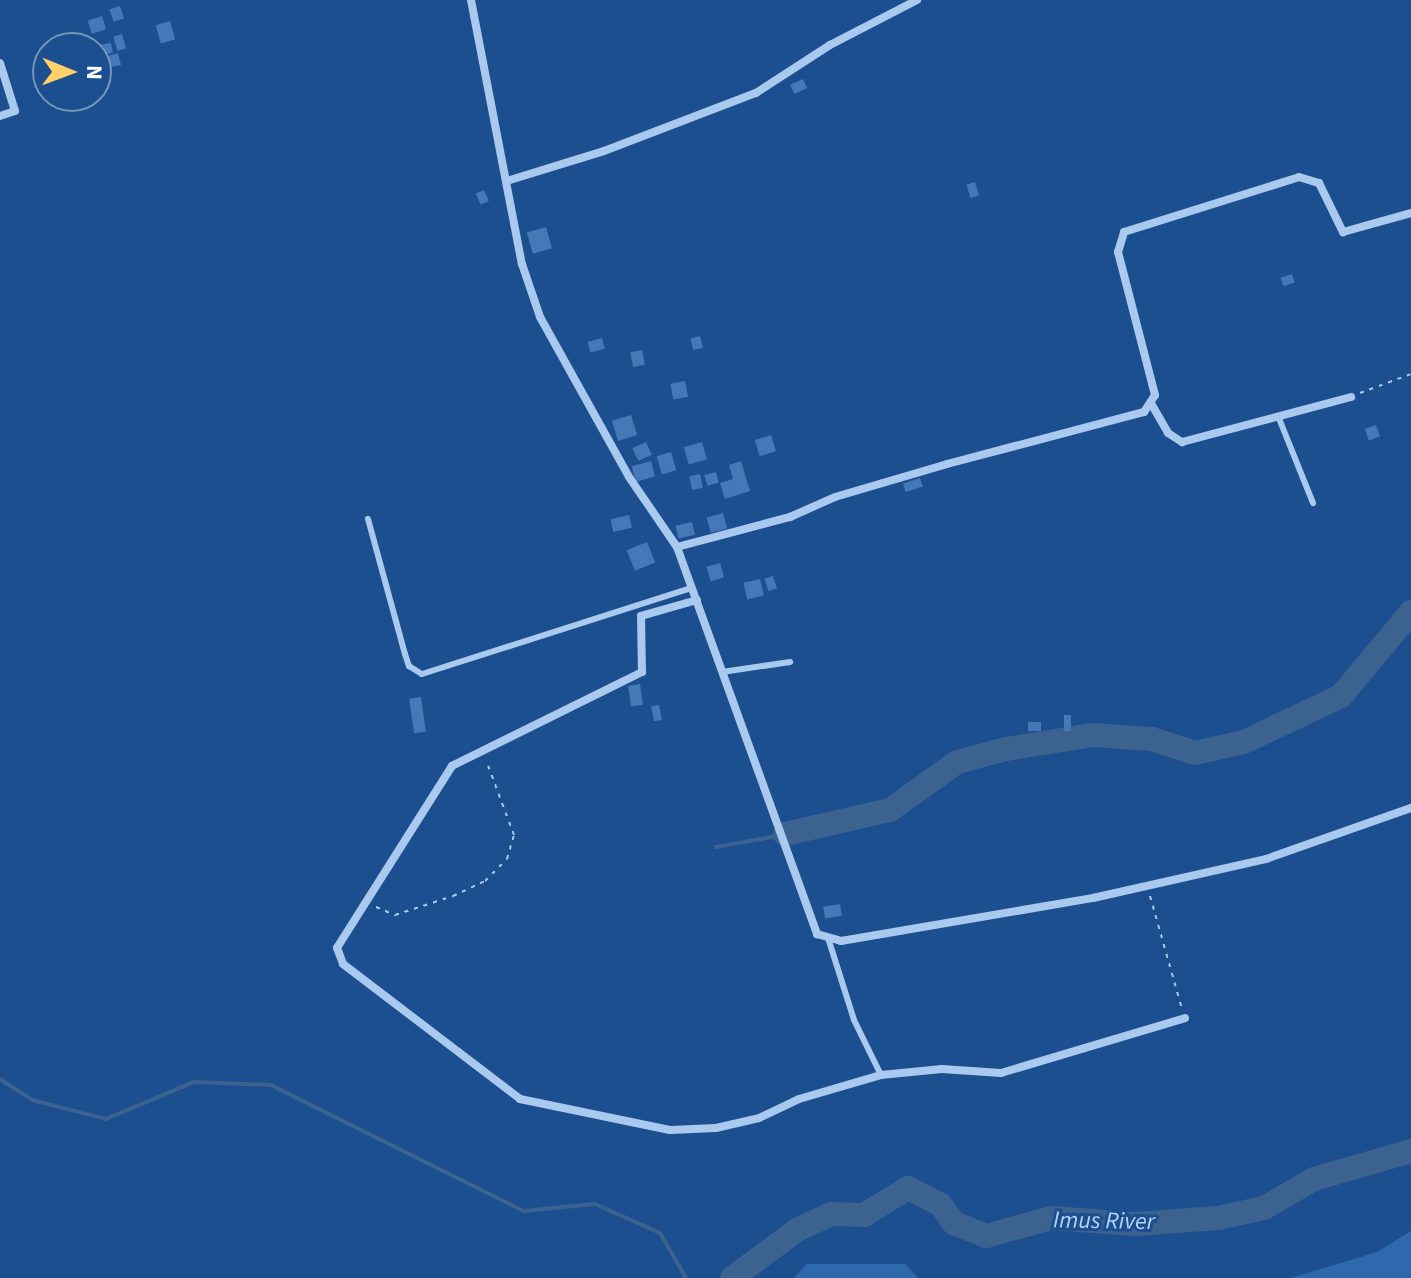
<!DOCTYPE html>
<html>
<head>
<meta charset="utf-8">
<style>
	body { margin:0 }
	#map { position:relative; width:1411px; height:1278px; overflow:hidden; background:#1b4f8f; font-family:"Source Sans 3",sans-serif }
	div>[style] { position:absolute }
	.green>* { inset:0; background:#2e69ad }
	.stream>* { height:4px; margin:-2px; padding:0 2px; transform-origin:2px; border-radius:2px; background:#3c6290 }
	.river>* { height:24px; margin:-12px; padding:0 12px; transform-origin:12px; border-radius:12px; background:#3c6290 }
	.building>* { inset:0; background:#4478b7; transform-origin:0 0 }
	.path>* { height:2px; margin-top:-1px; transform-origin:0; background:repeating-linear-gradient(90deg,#a9c9ee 0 4px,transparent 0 10px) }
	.service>* { height:6px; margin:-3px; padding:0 3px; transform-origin:3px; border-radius:3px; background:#a9c9ee }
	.minor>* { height:8px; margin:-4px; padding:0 4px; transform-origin:4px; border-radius:4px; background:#a9c9ee }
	span { translate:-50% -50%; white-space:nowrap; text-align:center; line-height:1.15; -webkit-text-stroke:6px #1b4f8f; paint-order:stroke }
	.water-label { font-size:24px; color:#b5d3f5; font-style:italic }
	.north { position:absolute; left:32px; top:32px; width:80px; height:80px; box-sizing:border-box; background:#1b4f8f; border:2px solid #7695bc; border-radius:50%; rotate:91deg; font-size:22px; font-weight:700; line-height:32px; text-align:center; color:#fff }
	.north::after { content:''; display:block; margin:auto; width:28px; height:36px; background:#ffd166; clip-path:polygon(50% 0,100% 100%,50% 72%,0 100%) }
</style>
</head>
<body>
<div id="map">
	<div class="green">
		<div style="clip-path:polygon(1411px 1231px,1411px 1278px,1291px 1278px,1377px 1252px)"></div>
		<div style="clip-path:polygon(807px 1264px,905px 1264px,918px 1278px,794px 1278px)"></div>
	</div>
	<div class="stream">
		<div style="left:716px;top:847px;width:62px;rotate:-10.2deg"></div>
		<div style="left:0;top:1079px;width:38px;rotate:33deg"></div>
		<div style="left:32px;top:1100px;width:76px;rotate:14.4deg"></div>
		<div style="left:106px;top:1119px;width:95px;rotate:-22.8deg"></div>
		<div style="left:194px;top:1082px;width:77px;rotate:2.2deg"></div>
		<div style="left:271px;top:1085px;width:283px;rotate:26.5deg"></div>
		<div style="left:524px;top:1211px;width:71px;rotate:-5.6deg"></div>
		<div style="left:595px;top:1204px;width:71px;rotate:24deg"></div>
		<div style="left:660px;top:1233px;width:52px;rotate:60deg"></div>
	</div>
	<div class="river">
		<div style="left:785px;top:834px;width:108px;rotate:-12.9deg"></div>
		<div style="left:890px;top:810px;width:82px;rotate:-35.6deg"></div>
		<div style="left:957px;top:762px;width:51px;rotate:-14.9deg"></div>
		<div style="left:1006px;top:749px;width:87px;rotate:-9.2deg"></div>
		<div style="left:1092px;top:735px;width:60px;rotate:3.8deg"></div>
		<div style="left:1152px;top:739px;width:45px;rotate:18deg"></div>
		<div style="left:1195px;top:753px;width:50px;rotate:-12.7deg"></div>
		<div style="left:1244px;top:742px;width:107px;rotate:-25.4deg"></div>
		<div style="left:1341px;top:696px;width:109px;rotate:-50.2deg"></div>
		<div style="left:732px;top:1278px;width:81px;rotate:-36.4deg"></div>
		<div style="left:797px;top:1230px;width:38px;rotate:-25deg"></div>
		<div style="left:832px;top:1214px;width:32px;rotate:2deg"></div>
		<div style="left:864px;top:1215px;width:52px;rotate:-31.5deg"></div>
		<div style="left:908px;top:1188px;width:36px;rotate:27deg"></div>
		<div style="left:940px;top:1204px;width:24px;rotate:54deg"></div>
		<div style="left:954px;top:1223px;width:35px;rotate:22deg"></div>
		<div style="left:986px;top:1236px;width:67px;rotate:-15.5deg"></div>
		<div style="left:1051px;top:1218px;width:84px;rotate:4.1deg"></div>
		<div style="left:1135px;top:1224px;width:83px;rotate:-4.1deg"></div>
		<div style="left:1218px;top:1218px;width:47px;rotate:-12.3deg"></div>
		<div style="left:1264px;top:1208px;width:58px;rotate:-30.1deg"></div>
		<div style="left:1314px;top:1179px;width:101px;rotate:-16.1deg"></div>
	</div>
	<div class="building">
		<div style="left:120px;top:6px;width:13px;height:11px;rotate:72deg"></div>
		<div style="left:102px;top:16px;width:14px;height:15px;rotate:73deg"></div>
		<div style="left:170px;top:21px;width:19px;height:15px;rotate:74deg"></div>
		<div style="left:122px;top:34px;width:15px;height:9px;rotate:74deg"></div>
		<div style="left:111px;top:43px;width:10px;height:11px;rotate:79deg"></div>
		<div style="clip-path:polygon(118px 53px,121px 65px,106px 68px,104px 57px)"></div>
		<div style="left:803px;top:79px;width:10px;height:14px;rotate:66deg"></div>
		<div style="left:975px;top:182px;width:14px;height:9px;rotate:73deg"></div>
		<div style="left:484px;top:190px;width:12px;height:9px;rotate:66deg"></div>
		<div style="left:546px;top:227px;width:22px;height:20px;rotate:74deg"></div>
		<div style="left:1292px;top:274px;width:9px;height:12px;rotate:72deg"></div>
		<div style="left:700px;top:336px;width:12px;height:10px;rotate:76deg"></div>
		<div style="left:602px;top:338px;width:11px;height:15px;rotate:75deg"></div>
		<div style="left:642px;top:350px;width:15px;height:12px;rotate:79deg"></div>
		<div style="left:685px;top:381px;width:16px;height:15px;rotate:79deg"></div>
		<div style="left:631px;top:415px;width:21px;height:20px;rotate:73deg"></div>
		<div style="left:1376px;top:425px;width:12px;height:12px;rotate:70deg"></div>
		<div style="left:771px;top:435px;width:17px;height:17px;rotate:73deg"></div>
		<div style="left:646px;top:442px;width:14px;height:15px;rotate:65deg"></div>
		<div style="left:702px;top:442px;width:18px;height:19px;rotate:74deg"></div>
		<div style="left:671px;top:452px;width:19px;height:15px;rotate:74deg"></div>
		<div style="left:651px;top:461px;width:16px;height:20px;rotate:75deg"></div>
		<div style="clip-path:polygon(741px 461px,750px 491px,725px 499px,720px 483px,733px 479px,729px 465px)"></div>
		<div style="left:716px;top:472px;width:11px;height:12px;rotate:75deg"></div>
		<div style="left:700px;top:474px;width:14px;height:11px;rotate:78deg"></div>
		<div style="left:920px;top:478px;width:9px;height:18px;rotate:72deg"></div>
		<div style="left:723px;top:513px;width:16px;height:17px;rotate:75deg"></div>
		<div style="left:629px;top:515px;width:13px;height:19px;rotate:77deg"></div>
		<div style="left:692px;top:522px;width:13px;height:17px;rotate:77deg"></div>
		<div style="left:647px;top:542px;width:22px;height:22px;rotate:68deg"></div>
		<div style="left:720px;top:563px;width:15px;height:14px;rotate:74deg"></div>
		<div style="left:773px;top:576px;width:13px;height:9px;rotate:72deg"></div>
		<div style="left:760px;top:579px;width:17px;height:17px;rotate:77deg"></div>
		<div style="left:640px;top:684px;width:21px;height:12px;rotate:82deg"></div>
		<div style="left:421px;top:697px;width:35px;height:12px;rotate:82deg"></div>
		<div style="left:659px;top:705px;width:15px;height:8px;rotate:79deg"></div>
		<div style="left:1064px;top:715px;width:7px;height:16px"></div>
		<div style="left:1041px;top:722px;width:9px;height:13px;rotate:90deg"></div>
		<div style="left:840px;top:904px;width:12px;height:17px;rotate:81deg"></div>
	</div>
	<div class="path">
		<div style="left:1360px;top:393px;width:54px;rotate:-20.4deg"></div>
		<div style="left:1150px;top:896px;width:117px;rotate:74.2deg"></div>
		<div style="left:376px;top:907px;width:21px;rotate:23deg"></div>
		<div style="left:395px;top:915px;width:61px;rotate:-18.1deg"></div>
		<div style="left:453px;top:896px;width:35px;rotate:-25deg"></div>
		<div style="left:485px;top:881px;width:31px;rotate:-45deg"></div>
		<div style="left:507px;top:859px;width:25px;rotate:-74deg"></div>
		<div style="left:514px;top:835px;width:80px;rotate:-110.5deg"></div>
	</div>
	<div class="service">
		<div style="left:1278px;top:416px;width:94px;rotate:68.1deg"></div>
		<div style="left:368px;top:519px;width:140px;rotate:74.7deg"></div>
		<div style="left:405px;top:654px;width:13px;rotate:72deg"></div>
		<div style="left:409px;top:666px;width:15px;rotate:32deg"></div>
		<div style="left:422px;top:674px;width:283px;rotate:-17.7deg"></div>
		<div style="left:722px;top:672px;width:69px;rotate:-8.4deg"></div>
		<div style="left:829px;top:941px;width:83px;rotate:72.4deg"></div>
		<div style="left:854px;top:1020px;width:61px;rotate:63.9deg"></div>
	</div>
	<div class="minor">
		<div style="left:471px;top:0;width:269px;rotate:79.1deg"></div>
		<div style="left:522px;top:264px;width:56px;rotate:71.2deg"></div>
		<div style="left:540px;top:317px;width:183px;rotate:60.9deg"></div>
		<div style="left:629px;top:477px;width:85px;rotate:55.6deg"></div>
		<div style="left:677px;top:547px;width:412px;rotate:70.1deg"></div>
		<div style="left:817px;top:934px;width:25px;rotate:16deg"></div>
		<div style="left:841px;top:941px;width:256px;rotate:-9.7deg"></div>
		<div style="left:1093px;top:898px;width:177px;rotate:-12.7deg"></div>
		<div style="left:1266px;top:859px;width:154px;rotate:-19.4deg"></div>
		<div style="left:0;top:63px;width:50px;rotate:72.6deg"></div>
		<div style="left:15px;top:111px;width:16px;rotate:162deg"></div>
		<div style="left:510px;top:180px;width:98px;rotate:-17.1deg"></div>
		<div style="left:604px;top:151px;width:163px;rotate:-20.9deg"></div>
		<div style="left:756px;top:93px;width:88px;rotate:-33deg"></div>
		<div style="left:830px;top:45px;width:98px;rotate:-27.3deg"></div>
		<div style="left:1152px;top:405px;width:32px;rotate:60deg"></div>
		<div style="left:1168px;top:433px;width:17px;rotate:33deg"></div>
		<div style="left:1182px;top:442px;width:175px;rotate:-14.9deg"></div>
		<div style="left:677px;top:547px;width:117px;rotate:-14.9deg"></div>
		<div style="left:790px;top:517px;width:49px;rotate:-24deg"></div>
		<div style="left:835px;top:497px;width:117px;rotate:-16.4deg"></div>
		<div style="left:947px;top:464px;width:204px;rotate:-14.8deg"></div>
		<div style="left:1144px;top:412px;width:20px;rotate:-57deg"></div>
		<div style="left:1155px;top:395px;width:148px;rotate:-104.5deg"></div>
		<div style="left:1118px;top:252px;width:21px;rotate:-73deg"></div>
		<div style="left:1124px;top:232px;width:183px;rotate:-17.4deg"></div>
		<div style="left:1299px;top:177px;width:21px;rotate:17deg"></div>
		<div style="left:1319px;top:183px;width:55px;rotate:63.9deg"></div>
		<div style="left:1343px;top:232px;width:71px;rotate:-15.6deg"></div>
		<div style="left:697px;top:600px;width:58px;rotate:164.1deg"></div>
		<div style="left:641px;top:616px;width:56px;rotate:89deg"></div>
		<div style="left:642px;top:672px;width:212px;rotate:153.7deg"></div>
		<div style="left:452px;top:766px;width:215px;rotate:122.3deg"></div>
		<div style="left:337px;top:948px;width:17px;rotate:69deg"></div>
		<div style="left:343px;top:964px;width:223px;rotate:37.3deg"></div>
		<div style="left:520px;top:1099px;width:153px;rotate:11.7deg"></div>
		<div style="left:670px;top:1130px;width:46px;rotate:-2.5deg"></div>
		<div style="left:716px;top:1128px;width:44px;rotate:-13.1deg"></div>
		<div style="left:759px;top:1118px;width:44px;rotate:-25.4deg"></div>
		<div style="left:799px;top:1099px;width:85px;rotate:-16.3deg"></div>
		<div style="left:881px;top:1075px;width:61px;rotate:-5.6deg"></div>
		<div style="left:942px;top:1069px;width:59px;rotate:3.9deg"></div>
		<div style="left:1001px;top:1073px;width:192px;rotate:-16.6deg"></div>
	</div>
	<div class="water-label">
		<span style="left:1104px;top:1221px;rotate:1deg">Imus River</span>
	</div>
	<div class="north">N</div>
</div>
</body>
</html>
